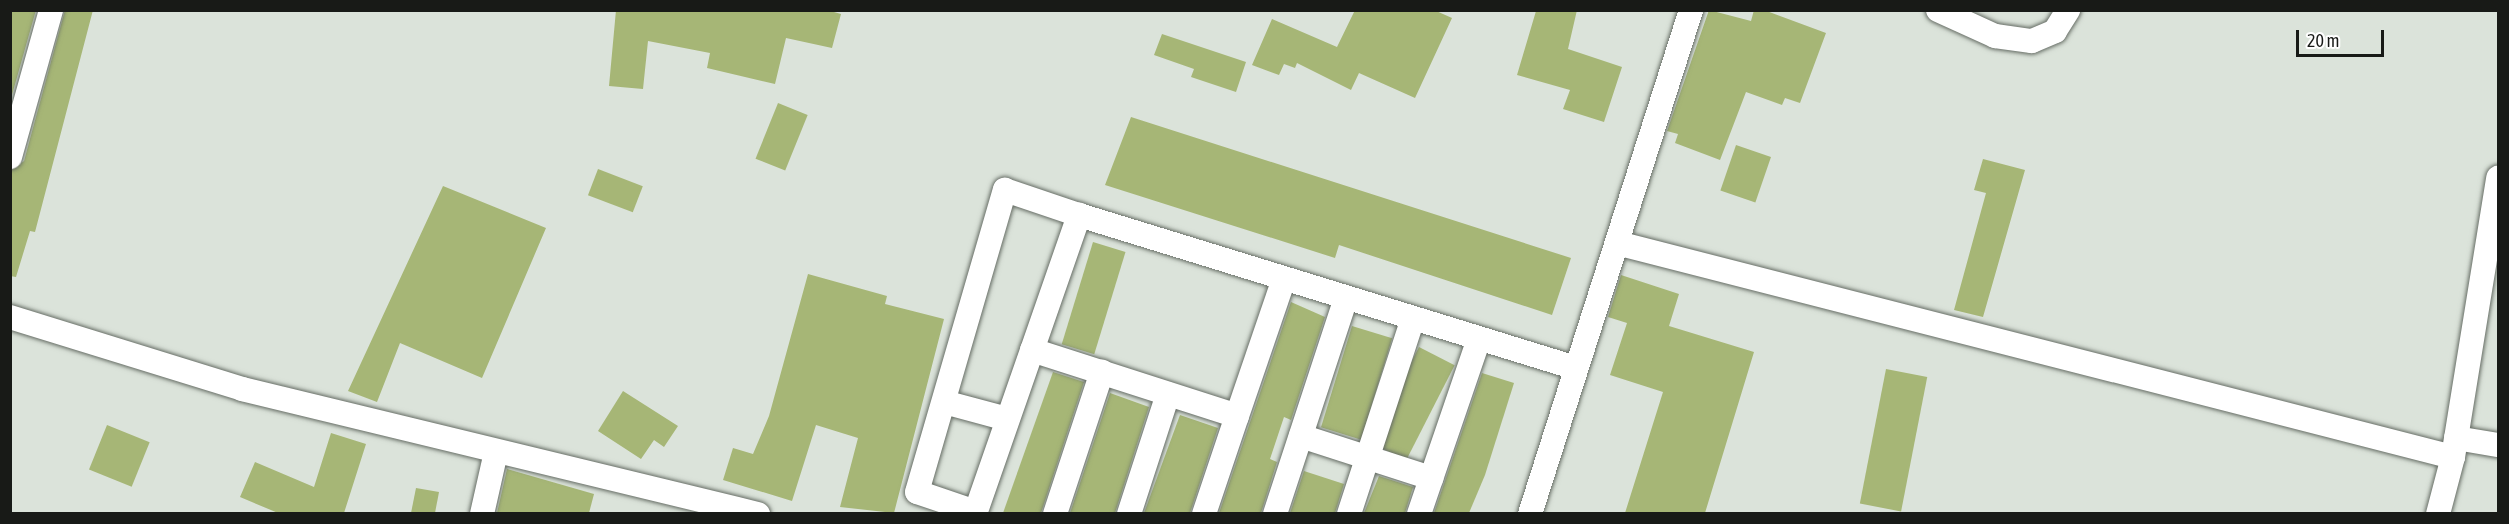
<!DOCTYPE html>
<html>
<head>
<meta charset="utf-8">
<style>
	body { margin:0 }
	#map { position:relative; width:2509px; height:524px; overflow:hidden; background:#dbe3da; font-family:"Asap Condensed",sans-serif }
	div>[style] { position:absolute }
	.building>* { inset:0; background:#a6b676; transform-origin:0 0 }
	.roads { filter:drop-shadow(0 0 2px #666d65) drop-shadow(0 0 2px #666d65) }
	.minor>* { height:24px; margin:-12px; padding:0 12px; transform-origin:12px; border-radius:12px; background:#fff }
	span { translate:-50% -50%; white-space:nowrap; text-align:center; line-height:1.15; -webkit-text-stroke:4.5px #fff; paint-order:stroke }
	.frame { position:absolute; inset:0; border:12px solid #181a17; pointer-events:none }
	.scale { position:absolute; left:2296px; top:30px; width:88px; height:27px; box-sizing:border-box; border:3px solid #181a17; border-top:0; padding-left:8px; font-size:18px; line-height:21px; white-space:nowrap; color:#181a17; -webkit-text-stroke:4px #fff; paint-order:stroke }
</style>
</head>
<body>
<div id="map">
	<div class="building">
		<div style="clip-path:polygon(10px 10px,36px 10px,10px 102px)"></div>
		<div style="clip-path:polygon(65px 10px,93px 10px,35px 232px,30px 231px,16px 277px,10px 276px,10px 171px,24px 161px)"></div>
		<div style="clip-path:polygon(616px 10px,827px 10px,841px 14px,832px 48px,786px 38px,775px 84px,707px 68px,710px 53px,648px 41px,643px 89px,609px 86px)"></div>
		<div style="clip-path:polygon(1355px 10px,1434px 10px,1452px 18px,1415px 98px,1359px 73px,1351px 90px,1297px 63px,1295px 68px,1284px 64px,1279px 75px,1252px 65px,1272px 19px,1337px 47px)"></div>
		<div style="clip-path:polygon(1577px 10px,1568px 49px,1622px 67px,1604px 122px,1563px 109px,1570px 90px,1517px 75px,1536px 11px)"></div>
		<div style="clip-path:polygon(1709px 10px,1751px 21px,1754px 10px,1764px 10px,1826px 33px,1800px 103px,1785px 98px,1782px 105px,1746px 92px,1720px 160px,1675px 143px,1678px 134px,1667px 131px)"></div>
		<div style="clip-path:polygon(1162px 34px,1246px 62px,1236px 92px,1191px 77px,1194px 69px,1154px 55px)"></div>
		<div style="left:778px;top:103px;width:32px;height:60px;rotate:22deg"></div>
		<div style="clip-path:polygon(1131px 117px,1571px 258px,1552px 315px,1339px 245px,1335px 258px,1105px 185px)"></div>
		<div style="left:1736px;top:145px;width:37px;height:48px;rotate:19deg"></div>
		<div style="clip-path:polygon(1983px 159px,2025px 170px,1983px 317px,1954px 310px,1986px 193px,1974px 190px)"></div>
		<div style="left:598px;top:169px;width:48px;height:28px;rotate:21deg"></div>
		<div style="clip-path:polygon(443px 186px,546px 228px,482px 378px,400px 343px,377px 402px,348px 391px)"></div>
		<div style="left:1093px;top:242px;width:34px;height:107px;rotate:17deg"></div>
		<div style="clip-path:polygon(808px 274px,887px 296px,885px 304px,944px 319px,894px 513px,840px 507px,858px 438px,816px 425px,792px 501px,723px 480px,733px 448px,753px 454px,769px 416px)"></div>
		<div style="clip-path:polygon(1621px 275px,1679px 294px,1669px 326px,1754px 352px,1705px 513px,1625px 513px,1663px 392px,1610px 375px,1627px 323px,1608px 317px)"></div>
		<div style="clip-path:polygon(1291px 302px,1325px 317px,1291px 420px,1284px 417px,1270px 459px,1277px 462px,1261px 513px,1219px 513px)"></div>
		<div style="left:1352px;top:326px;width:42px;height:106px;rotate:17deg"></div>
		<div style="left:1419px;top:347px;width:40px;height:107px;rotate:27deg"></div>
		<div style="left:1886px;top:369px;width:42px;height:137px;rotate:11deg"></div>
		<div style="clip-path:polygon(1053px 372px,1084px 382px,1041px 513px,1003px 513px)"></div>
		<div style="clip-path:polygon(1482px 373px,1514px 383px,1485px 475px,1469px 513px,1434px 513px)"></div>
		<div style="clip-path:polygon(623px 391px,678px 426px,664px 447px,654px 440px,641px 459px,598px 431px)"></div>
		<div style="clip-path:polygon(1110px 393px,1149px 407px,1115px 513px,1070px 513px)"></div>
		<div style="clip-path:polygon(1180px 415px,1218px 428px,1190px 513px,1144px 513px)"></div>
		<div style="left:107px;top:425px;width:46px;height:48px;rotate:22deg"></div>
		<div style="clip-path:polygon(331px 433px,366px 444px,344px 513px,278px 513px,240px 497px,255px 462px,314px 487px)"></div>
		<div style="clip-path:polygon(507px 469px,594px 494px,589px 513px,497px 513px)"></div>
		<div style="clip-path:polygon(1304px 471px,1344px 484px,1335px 513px,1290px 513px)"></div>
		<div style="clip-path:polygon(1379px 476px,1413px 487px,1405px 513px,1364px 513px)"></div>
		<div style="clip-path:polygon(416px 488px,439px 492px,435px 513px,411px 513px)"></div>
	</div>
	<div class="roads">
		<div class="minor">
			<div style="left:1938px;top:10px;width:63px;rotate:24.5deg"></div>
			<div style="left:1995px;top:36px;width:37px;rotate:8deg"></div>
			<div style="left:2032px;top:41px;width:25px;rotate:-23deg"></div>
			<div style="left:2055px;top:31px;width:25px;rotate:-58deg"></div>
			<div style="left:10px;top:157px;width:153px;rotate:-74.4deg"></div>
			<div style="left:1617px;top:243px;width:863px;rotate:14.36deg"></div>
			<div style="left:10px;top:317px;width:243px;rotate:17.2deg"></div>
			<div style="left:242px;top:389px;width:531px;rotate:13.62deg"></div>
			<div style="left:1032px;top:350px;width:215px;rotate:17.8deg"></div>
			<div style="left:1237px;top:416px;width:145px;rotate:-71.1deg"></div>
			<div style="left:944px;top:402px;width:65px;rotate:15.1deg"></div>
			<div style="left:1301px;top:436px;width:137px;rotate:17.9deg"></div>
			<div style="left:2456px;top:438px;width:43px;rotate:9.5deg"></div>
			<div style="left:976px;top:512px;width:62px;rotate:-161.3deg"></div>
			<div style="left:917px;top:492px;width:315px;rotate:-73.8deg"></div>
			<div style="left:1005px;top:190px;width:78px;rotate:18.7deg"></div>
			<div style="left:482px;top:514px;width:64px;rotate:-77.3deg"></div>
			<div style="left:975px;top:514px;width:317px;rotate:-70.8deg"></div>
			<div style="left:1079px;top:215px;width:520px;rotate:17.11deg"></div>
			<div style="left:1055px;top:514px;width:150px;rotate:-71.7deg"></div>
			<div style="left:1129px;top:514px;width:126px;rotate:-72deg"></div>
			<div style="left:1204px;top:514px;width:103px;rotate:-71.4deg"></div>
			<div style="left:1275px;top:514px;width:227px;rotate:-71.8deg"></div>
			<div style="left:1349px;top:514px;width:206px;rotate:-71.9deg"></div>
			<div style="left:1419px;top:514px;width:185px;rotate:-71.1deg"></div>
			<div style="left:1530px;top:514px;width:529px;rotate:-72.28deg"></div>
			<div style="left:2438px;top:514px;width:59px;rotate:-75.3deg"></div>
			<div style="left:2453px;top:457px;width:283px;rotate:-80.8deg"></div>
		</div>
	</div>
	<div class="frame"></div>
	<div class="scale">20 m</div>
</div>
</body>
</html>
